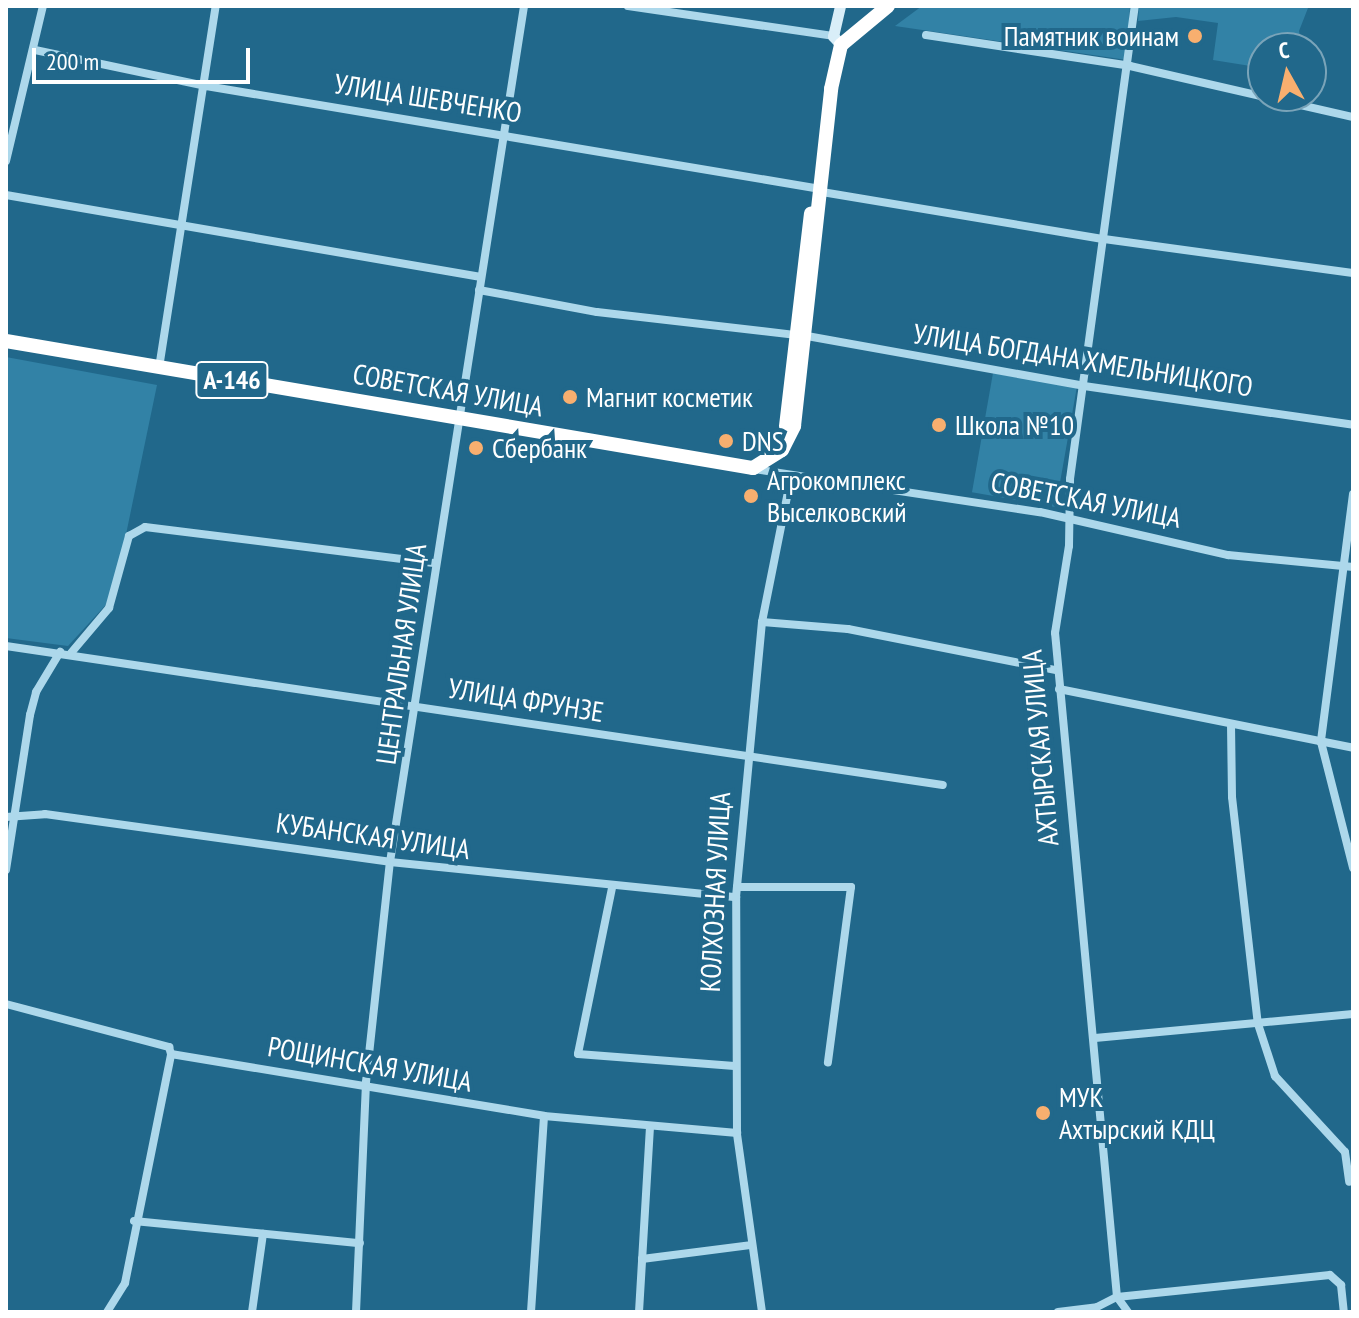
<!DOCTYPE html>
<html>
<head>
<meta charset="utf-8">
<style>
	body { margin:0 }
	#map { position:relative; width:1359px; height:1318px; overflow:hidden; background:#21688b; font-family:"PT Sans Narrow",sans-serif }
	div>[style] { position:absolute }
	.green>* { inset:0; background:#3282a6; transform-origin:0 0 }
	.street>* { height:8px; margin:-4px; padding:0 4px; transform-origin:4px; border-radius:4px; background:#add8eb }
	.secondary>* { height:11px; margin:-5.5px; padding:0 5.5px; transform-origin:5.5px; border-radius:5.5px; background:#d9eef8 }
	.highway>* { height:14px; margin:-7px; padding:0 7px; transform-origin:7px; border-radius:7px; background:#fff }
	.dots>* { width:22px; height:22px; translate:-50% -50%; box-sizing:border-box; border:4px solid #21688b; border-radius:50% }
	span { translate:-50% -50%; white-space:nowrap; text-align:center; line-height:1.15; -webkit-text-stroke:8px #21688b; paint-order:stroke }
	.shield-label span { padding:2px 6px; background:#21688b; border:2px solid; border-radius:6px; -webkit-text-stroke-width:0 }
	.shield-label { font-size:26px; color:#fff; font-weight:700 }
	.poi-label { font-size:28px; color:#fff }
	.right { translate:-100% -50%; text-align:right }
	.left { translate:0 -50%; text-align:left }
	.street-label { font-size:28px; color:#fff }
	.frame { position:absolute; inset:0; border:8px solid #fff; pointer-events:none }
	.north { position:absolute; left:1247px; top:32px; width:80px; height:80px; box-sizing:border-box; background:#21688b; border:2px solid #7aa4b9; border-radius:50%; rotate:352deg; font-size:22px; font-weight:700; line-height:32px; text-align:center; color:#fff }
	.north::after { content:''; display:block; margin:auto; width:28px; height:36px; background:#f8af6f; clip-path:polygon(50% 0,100% 100%,50% 72%,0 100%) }
	.scale { position:absolute; left:32px; top:48px; width:218px; height:36px; box-sizing:border-box; border:4px solid #fff; border-top:0; padding-left:10px; font-size:24px; line-height:28px; white-space:nowrap; color:#fff; -webkit-text-stroke:6px #21688b; paint-order:stroke }
</style>
</head>
<body>
<div id="map">
	<div class="green">
		<div style="clip-path:polygon(922px 6px,1130px 6px,1127px 60px,895px 26px)"></div>
		<div style="clip-path:polygon(1139px 6px,1308px 6px,1308px 8px,1299px 31px,1302px 48px,1263px 48px,1263px 68px,1213px 60px,1218px 23px,1176px 17px,1138px 21px)"></div>
		<div style="clip-path:polygon(6px 357px,157px 385px,113px 597px,68px 646px,6px 638px)"></div>
		<div style="left:993px;top:373px;width:85px;height:121px;rotate:10deg"></div>
	</div>
	<div class="street">
		<div style="left:628px;top:6px;width:207px;rotate:8.3deg"></div>
		<div style="left:926px;top:35px;width:206px;rotate:8.6deg"></div>
		<div style="left:1130px;top:66px;width:229px;rotate:12.9deg"></div>
		<div style="left:35px;top:50px;width:175px;rotate:11.9deg"></div>
		<div style="left:206px;top:86px;width:617px;rotate:9.51deg"></div>
		<div style="left:6px;top:161px;width:159px;rotate:-76.6deg"></div>
		<div style="left:822px;top:192px;width:286px;rotate:9.5deg"></div>
		<div style="left:1104px;top:239px;width:251px;rotate:7.8deg"></div>
		<div style="left:6px;top:195px;width:482px;rotate:9.8deg"></div>
		<div style="left:479px;top:290px;width:120px;rotate:10.6deg"></div>
		<div style="left:597px;top:312px;width:199px;rotate:6.6deg"></div>
		<div style="left:807px;top:336px;width:281px;rotate:10.2deg"></div>
		<div style="left:1084px;top:386px;width:272px;rotate:8.2deg"></div>
		<div style="left:159px;top:368px;width:366px;rotate:-81.1deg"></div>
		<div style="left:754px;top:469px;width:289px;rotate:8.6deg"></div>
		<div style="left:1040px;top:512px;width:193px;rotate:12.9deg"></div>
		<div style="left:1228px;top:555px;width:126px;rotate:5.5deg"></div>
		<div style="left:1353px;top:494px;width:250px;rotate:97.4deg"></div>
		<div style="left:1321px;top:742px;width:130px;rotate:75.7deg"></div>
		<div style="left:762px;top:622px;width:86px;rotate:4.7deg"></div>
		<div style="left:848px;top:629px;width:212px;rotate:11.2deg"></div>
		<div style="left:6px;top:646px;width:947px;rotate:8.44deg"></div>
		<div style="left:71px;top:653px;width:59px;rotate:-49.8deg"></div>
		<div style="left:109px;top:608px;width:75px;rotate:-74.5deg"></div>
		<div style="left:129px;top:536px;width:18px;rotate:-29deg"></div>
		<div style="left:145px;top:527px;width:293px;rotate:7.1deg"></div>
		<div style="left:1059px;top:689px;width:300px;rotate:11.3deg"></div>
		<div style="left:1231px;top:725px;width:72px;rotate:89.2deg"></div>
		<div style="left:1232px;top:797px;width:228px;rotate:83.5deg"></div>
		<div style="left:1258px;top:1024px;width:55px;rotate:71.9deg"></div>
		<div style="left:1275px;top:1076px;width:103px;rotate:47.4deg"></div>
		<div style="left:1345px;top:1152px;width:30px;rotate:82deg"></div>
		<div style="left:6px;top:817px;width:39px;rotate:-4deg"></div>
		<div style="left:45px;top:814px;width:348px;rotate:7.9deg"></div>
		<div style="left:390px;top:862px;width:348px;rotate:5.8deg"></div>
		<div style="left:6px;top:870px;width:157px;rotate:-81.2deg"></div>
		<div style="left:30px;top:715px;width:24px;rotate:-75deg"></div>
		<div style="left:36px;top:692px;width:47px;rotate:-59deg"></div>
		<div style="left:737px;top:887px;width:114px"></div>
		<div style="left:851px;top:887px;width:177px;rotate:97.5deg"></div>
		<div style="left:612px;top:888px;width:169px;rotate:101.6deg"></div>
		<div style="left:578px;top:1054px;width:157px;rotate:4.4deg"></div>
		<div style="left:6px;top:1004px;width:169px;rotate:14.8deg"></div>
		<div style="left:169px;top:1047px;width:7px;rotate:74deg"></div>
		<div style="left:171px;top:1054px;width:378px;rotate:9.4deg"></div>
		<div style="left:544px;top:1116px;width:194px;rotate:5deg"></div>
		<div style="left:1095px;top:1038px;width:259px;rotate:-5.3deg"></div>
		<div style="left:134px;top:1221px;width:227px;rotate:5.6deg"></div>
		<div style="left:642px;top:1259px;width:111px;rotate:-7.3deg"></div>
		<div style="left:107px;top:1312px;width:34px;rotate:-58deg"></div>
		<div style="left:125px;top:1283px;width:234px;rotate:-78.6deg"></div>
		<div style="left:252px;top:1312px;width:79px;rotate:-82deg"></div>
		<div style="left:356px;top:1312px;width:230px;rotate:-87.5deg"></div>
		<div style="left:366px;top:1082px;width:221px;rotate:-83.8deg"></div>
		<div style="left:390px;top:862px;width:866px;rotate:-81.1deg"></div>
		<div style="left:531px;top:1312px;width:196px;rotate:-86.2deg"></div>
		<div style="left:639px;top:1312px;width:184px;rotate:-86.6deg"></div>
		<div style="left:762px;top:1312px;width:181px;rotate:-98deg"></div>
		<div style="left:737px;top:1133px;width:236px;rotate:-90.2deg"></div>
		<div style="left:736px;top:897px;width:276px;rotate:-84.6deg"></div>
		<div style="left:762px;top:622px;width:148px;rotate:-78.7deg"></div>
		<div style="left:1058px;top:1312px;width:39px;rotate:-7deg"></div>
		<div style="left:1097px;top:1307px;width:22px;rotate:-27deg"></div>
		<div style="left:1117px;top:1297px;width:214px;rotate:-5.9deg"></div>
		<div style="left:1330px;top:1275px;width:15px;rotate:42deg"></div>
		<div style="left:1341px;top:1285px;width:27px;rotate:84deg"></div>
		<div style="left:1128px;top:1312px;width:19px;rotate:-126deg"></div>
		<div style="left:1117px;top:1297px;width:667px;rotate:-95.33deg"></div>
		<div style="left:1055px;top:633px;width:88px;rotate:-80.9deg"></div>
		<div style="left:1069px;top:546px;width:67px;rotate:-89.1deg"></div>
		<div style="left:1070px;top:479px;width:477px;rotate:-82.2deg"></div>
	</div>
	<div class="secondary">
		<div style="left:840px;top:6px;width:31px;rotate:103deg"></div>
		<div style="left:833px;top:36px;width:12px;rotate:48deg"></div>
	</div>
	<div class="highway">
		<div style="left:6px;top:341px;width:758px;rotate:9.65deg"></div>
		<div style="left:753px;top:468px;width:34px;rotate:-32deg"></div>
		<div style="left:782px;top:450px;width:27px;rotate:-63deg"></div>
		<div style="left:794px;top:426px;width:339px;rotate:-83.7deg"></div>
		<div style="left:831px;top:89px;width:45px;rotate:-77.2deg"></div>
		<div style="left:841px;top:45px;width:61px;rotate:-39.7deg"></div>
		<div style="left:786px;top:426px;width:214px;rotate:-83.3deg"></div>
	</div>
	<div class="dots">
		<div style="left:1195px;top:36px;background:#f8af6f"></div>
		<div style="left:570px;top:397px;background:#f8af6f"></div>
		<div style="left:939px;top:425px;background:#f8af6f"></div>
		<div style="left:726px;top:441px;background:#f8af6f"></div>
		<div style="left:476px;top:448px;background:#f8af6f"></div>
		<div style="left:751px;top:496px;background:#f8af6f"></div>
		<div style="left:1043px;top:1113px;background:#f8af6f"></div>
	</div>
	<div class="shield-label">
		<span style="left:232px;top:380px">А-146</span>
	</div>
	<div class="poi-label">
		<span class="right" style="left:1179px;top:36px">Памятник воинам</span>
		<span class="left" style="left:586px;top:397px">Магнит косметик</span>
		<span class="left" style="left:955px;top:425px">Школа №10</span>
		<span class="left" style="left:742px;top:441px">DNS</span>
		<span class="left" style="left:492px;top:448px">Сбербанк</span>
		<span class="left" style="left:767px;top:496px">Агрокомплекс<br>Выселковский</span>
		<span class="left" style="left:1059px;top:1113px">МУК<br>Ахтырский КДЦ</span>
	</div>
	<div class="street-label">
		<span style="left:428px;top:98px;rotate:9deg">УЛИЦА ШЕВЧЕНКО</span>
		<span style="left:1083px;top:360px;rotate:9deg">УЛИЦА БОГДАНА ХМЕЛЬНИЦКОГО</span>
		<span style="left:448px;top:390px;rotate:10deg">СОВЕТСКАЯ УЛИЦА</span>
		<span style="left:1086px;top:500px;rotate:11deg">СОВЕТСКАЯ УЛИЦА</span>
		<span style="left:401px;top:654px;rotate:-82deg">ЦЕНТРАЛЬНАЯ УЛИЦА</span>
		<span style="left:526px;top:700px;rotate:9deg">УЛИЦА ФРУНЗЕ</span>
		<span style="left:1040px;top:748px;rotate:-95deg">АХТЫРСКАЯ УЛИЦА</span>
		<span style="left:373px;top:836px;rotate:8deg">КУБАНСКАЯ УЛИЦА</span>
		<span style="left:715px;top:892px;rotate:-87deg">КОЛХОЗНАЯ УЛИЦА</span>
		<span style="left:370px;top:1064px;rotate:10deg">РОЩИНСКАЯ УЛИЦА</span>
	</div>
	<div class="frame"></div>
	<div class="north">С</div>
	<div class="scale">200 m</div>
</div>
</body>
</html>
